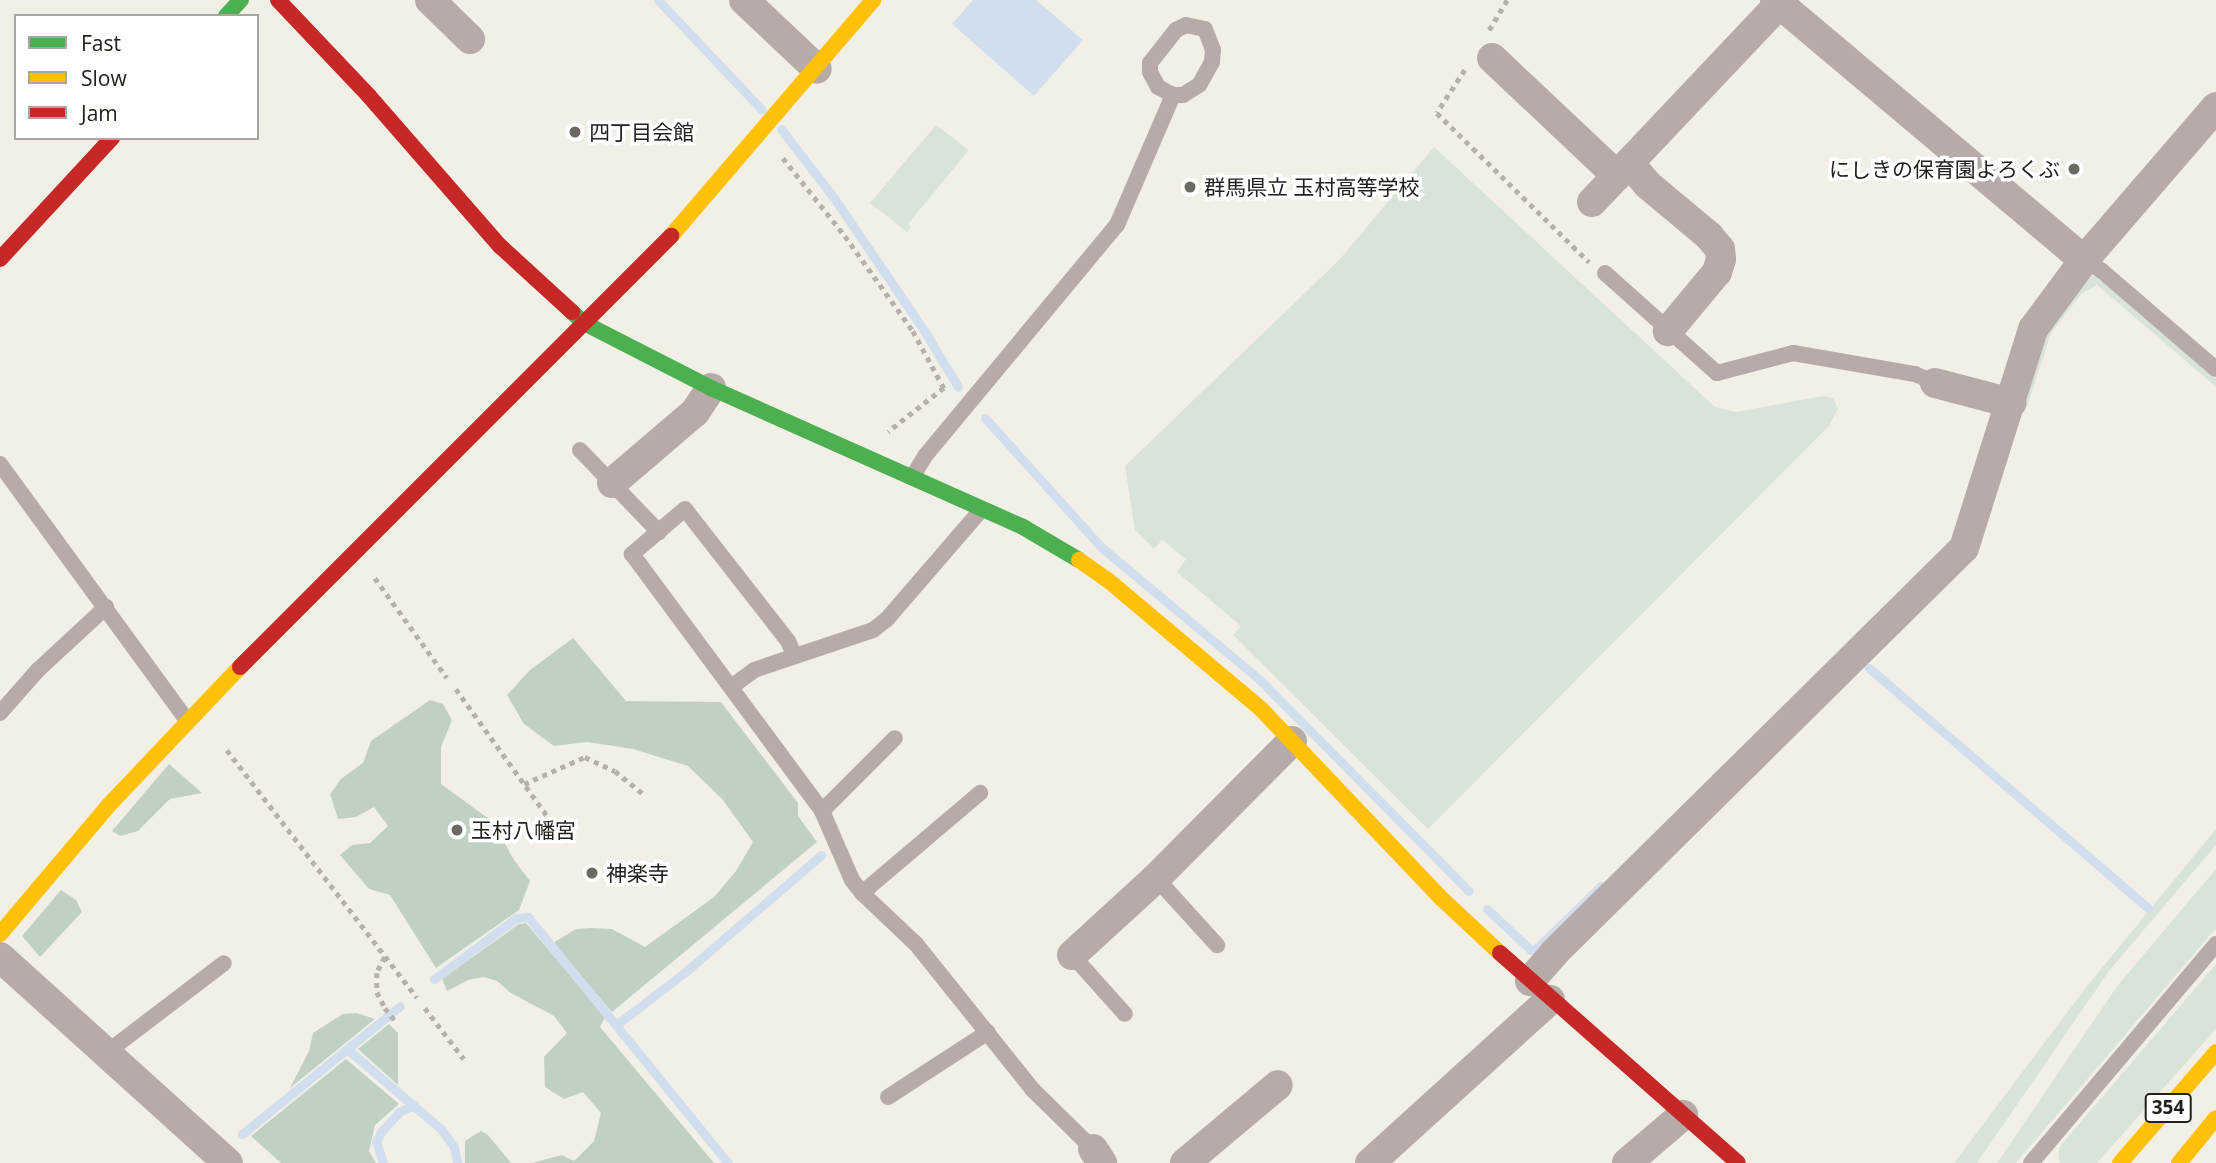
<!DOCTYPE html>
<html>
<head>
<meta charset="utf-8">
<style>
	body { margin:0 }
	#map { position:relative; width:2216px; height:1163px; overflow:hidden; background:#f2f0e6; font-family:"Open Sans","Noto Sans JP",sans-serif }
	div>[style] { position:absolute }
	.green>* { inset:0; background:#d8e4d9 }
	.forest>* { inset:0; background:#c0d1c4 }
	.water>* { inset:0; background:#d1deed }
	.stream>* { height:9px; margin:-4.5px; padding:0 4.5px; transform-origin:4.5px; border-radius:4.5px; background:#d1deed }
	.path>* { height:4.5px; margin-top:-2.25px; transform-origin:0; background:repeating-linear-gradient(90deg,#b7b1ac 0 5px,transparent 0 10px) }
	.lane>* { height:16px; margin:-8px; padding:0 8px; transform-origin:8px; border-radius:8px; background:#b6aba8 }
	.street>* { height:30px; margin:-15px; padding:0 15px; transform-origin:15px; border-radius:15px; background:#b6aba8 }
	.fast>* { height:16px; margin:-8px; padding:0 8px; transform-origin:8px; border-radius:8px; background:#4caf50 }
	.slow>* { height:16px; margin:-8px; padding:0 8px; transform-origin:8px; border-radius:8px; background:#ffc107 }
	.jam>* { height:16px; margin:-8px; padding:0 8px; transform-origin:8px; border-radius:8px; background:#c62828 }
	.dots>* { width:19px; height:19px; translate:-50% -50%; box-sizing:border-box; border:4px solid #fff; border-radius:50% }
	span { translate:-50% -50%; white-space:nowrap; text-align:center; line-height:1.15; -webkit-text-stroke:7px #fff; paint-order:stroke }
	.shield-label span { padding:2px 5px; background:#fff; border:2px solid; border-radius:5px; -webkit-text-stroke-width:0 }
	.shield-label { font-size:19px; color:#222019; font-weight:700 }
	.poi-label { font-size:21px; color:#222019 }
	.left { translate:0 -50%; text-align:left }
	.right { translate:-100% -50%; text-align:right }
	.legend { position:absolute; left:14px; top:14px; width:245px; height:126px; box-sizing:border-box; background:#fff; border:2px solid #a7a6a3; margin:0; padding:9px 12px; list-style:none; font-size:21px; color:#222019 }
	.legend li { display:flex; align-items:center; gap:14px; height:35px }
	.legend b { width:35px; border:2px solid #a7a6a3 }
</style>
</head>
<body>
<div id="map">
	<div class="green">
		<div style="clip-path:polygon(936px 125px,969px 150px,908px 224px,911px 227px,907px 232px,870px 203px)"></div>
		<div style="clip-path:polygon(1434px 147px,1715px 407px,1736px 412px,1822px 396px,1833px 398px,1838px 409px,1829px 426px,1428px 829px,1233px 635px,1241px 626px,1177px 572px,1186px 559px,1162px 540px,1154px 549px,1135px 530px,1125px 466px,1340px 259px)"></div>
		<div style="clip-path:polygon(2091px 276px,2098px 276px,2216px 379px,2216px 387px,2097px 285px,2081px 294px,2051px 333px,2027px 407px,2022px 411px,2045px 334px)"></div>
		<div style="clip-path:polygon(2216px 829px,2216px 845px,2109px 971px,1977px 1163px,1954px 1163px,2087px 986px)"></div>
		<div style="clip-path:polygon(2216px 869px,2216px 928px,2016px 1163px,1997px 1163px,2118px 985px)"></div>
		<div style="clip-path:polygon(2216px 964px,2216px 1029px,2097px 1163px,2060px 1163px,2058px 1155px,2061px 1145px)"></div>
	</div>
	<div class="forest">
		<div style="clip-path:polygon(573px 638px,626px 701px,721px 702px,798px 803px,798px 816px,817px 842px,612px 1012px,553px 943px,576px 929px,591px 928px,612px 929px,645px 947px,714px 897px,736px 871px,753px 842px,723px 800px,688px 766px,633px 749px,587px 742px,554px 746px,524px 724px,507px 695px,530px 670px)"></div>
		<div style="clip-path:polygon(430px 700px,443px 704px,452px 720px,441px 747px,441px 784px,493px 822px,514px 860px,530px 881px,519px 910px,436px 968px,390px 895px,369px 889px,340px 855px,352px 845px,370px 843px,388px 826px,374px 807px,356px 817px,338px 819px,330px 794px,341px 779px,363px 763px,371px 741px)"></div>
		<div style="clip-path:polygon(169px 764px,202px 793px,170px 799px,138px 831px,120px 836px,112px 831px)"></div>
		<div style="clip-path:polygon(61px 890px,76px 900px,82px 912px,40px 957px,22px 936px)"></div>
		<div style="clip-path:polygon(526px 923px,605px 1017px,600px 1027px,714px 1163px,532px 1163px,562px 1155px,574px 1161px,594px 1141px,601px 1113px,583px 1092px,564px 1099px,545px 1087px,544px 1057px,567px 1033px,554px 1016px,511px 993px,497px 981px,484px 977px,468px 980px,447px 991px,442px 979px,519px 924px)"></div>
		<div style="clip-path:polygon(357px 1013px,375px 1019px,290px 1088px,309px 1051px,313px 1033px,343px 1014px)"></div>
		<div style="clip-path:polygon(389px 1024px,398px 1033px,398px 1085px,358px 1049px)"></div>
		<div style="clip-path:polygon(346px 1059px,399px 1104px,375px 1125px,369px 1151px,376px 1163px,281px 1163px,251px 1136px)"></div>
		<div style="clip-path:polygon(481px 1131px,488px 1135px,511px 1163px,465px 1163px,465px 1141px)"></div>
	</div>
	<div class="water">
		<div style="clip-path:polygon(973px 0,1036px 0,1083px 40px,1034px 96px,952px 24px)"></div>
	</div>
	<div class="stream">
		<div style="left:658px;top:0;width:151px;rotate:46.6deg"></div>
		<div style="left:781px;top:129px;width:87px;rotate:52.5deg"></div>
		<div style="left:834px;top:198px;width:162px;rotate:55.8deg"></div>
		<div style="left:925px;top:332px;width:64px;rotate:59deg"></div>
		<div style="left:985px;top:418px;width:173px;rotate:48deg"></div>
		<div style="left:1101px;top:547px;width:206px;rotate:39.9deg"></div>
		<div style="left:1259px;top:679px;width:298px;rotate:45.3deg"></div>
		<div style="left:1869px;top:668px;width:368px;rotate:40.7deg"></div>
		<div style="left:1487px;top:909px;width:60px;rotate:43deg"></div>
		<div style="left:1531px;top:950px;width:6px;rotate:-18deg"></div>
		<div style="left:1537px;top:948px;width:89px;rotate:-44.1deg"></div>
		<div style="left:434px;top:979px;width:102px;rotate:-36.6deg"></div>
		<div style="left:516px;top:918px;width:12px;rotate:-5deg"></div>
		<div style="left:528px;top:917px;width:317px;rotate:50.9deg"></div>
		<div style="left:616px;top:1025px;width:86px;rotate:-37.4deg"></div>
		<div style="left:684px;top:973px;width:181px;rotate:-40.7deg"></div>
		<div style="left:347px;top:1049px;width:123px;rotate:40.4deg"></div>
		<div style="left:441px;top:1129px;width:22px;rotate:54deg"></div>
		<div style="left:454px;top:1147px;width:16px;rotate:79deg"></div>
		<div style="left:242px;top:1134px;width:203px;rotate:-39deg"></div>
		<div style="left:383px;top:1163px;width:22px;rotate:-108deg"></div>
		<div style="left:376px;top:1142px;width:11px;rotate:-63deg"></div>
		<div style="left:381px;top:1132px;width:27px;rotate:-48deg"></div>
		<div style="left:399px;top:1112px;width:17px;rotate:-25deg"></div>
	</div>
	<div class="path">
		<div style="left:1489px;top:30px;width:35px;rotate:-59deg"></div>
		<div style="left:1465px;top:70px;width:51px;rotate:123.1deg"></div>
		<div style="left:1437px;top:113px;width:213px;rotate:44.4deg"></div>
		<div style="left:783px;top:158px;width:100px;rotate:51.5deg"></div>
		<div style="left:845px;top:236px;width:117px;rotate:54.4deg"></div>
		<div style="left:913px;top:331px;width:65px;rotate:61.5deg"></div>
		<div style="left:944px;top:388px;width:71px;rotate:141.8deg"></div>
		<div style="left:375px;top:578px;width:123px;rotate:54.2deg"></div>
		<div style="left:456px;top:689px;width:175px;rotate:54.3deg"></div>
		<div style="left:227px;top:750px;width:312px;rotate:52.5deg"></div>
		<div style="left:524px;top:784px;width:67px;rotate:-23.9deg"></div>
		<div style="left:585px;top:757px;width:33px;rotate:25deg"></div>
		<div style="left:615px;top:771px;width:35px;rotate:39deg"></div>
		<div style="left:385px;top:957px;width:18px;rotate:117deg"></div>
		<div style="left:377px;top:973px;width:19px;rotate:90deg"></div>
		<div style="left:377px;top:992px;width:18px;rotate:63deg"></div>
		<div style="left:385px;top:1008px;width:16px;rotate:52deg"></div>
		<div style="left:425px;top:1008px;width:64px;rotate:52.6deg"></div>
	</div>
	<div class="lane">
		<div style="left:1186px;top:25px;width:19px;rotate:12deg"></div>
		<div style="left:1205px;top:29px;width:22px;rotate:69deg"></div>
		<div style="left:1213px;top:50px;width:12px;rotate:95deg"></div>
		<div style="left:1212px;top:62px;width:26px;rotate:119deg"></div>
		<div style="left:1199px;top:85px;width:19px;rotate:148deg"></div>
		<div style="left:1183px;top:95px;width:10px;rotate:180deg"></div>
		<div style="left:1173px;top:95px;width:17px;rotate:-152deg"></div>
		<div style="left:1158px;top:87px;width:17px;rotate:-118deg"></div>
		<div style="left:1150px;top:72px;width:9px;rotate:-90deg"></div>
		<div style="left:1150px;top:63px;width:42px;rotate:-51.8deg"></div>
		<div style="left:1176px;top:30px;width:11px;rotate:-27deg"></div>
		<div style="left:2084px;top:260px;width:21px;rotate:31deg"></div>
		<div style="left:2102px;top:271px;width:150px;rotate:40.7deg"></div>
		<div style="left:1605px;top:273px;width:150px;rotate:41.8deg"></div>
		<div style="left:1717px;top:373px;width:79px;rotate:-14.7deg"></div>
		<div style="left:1793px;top:353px;width:124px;rotate:9.8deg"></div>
		<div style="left:1915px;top:374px;width:22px;rotate:24deg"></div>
		<div style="left:580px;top:450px;width:114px;rotate:46.1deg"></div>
		<div style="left:0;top:464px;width:317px;rotate:53.9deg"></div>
		<div style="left:913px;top:476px;width:23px;rotate:-59deg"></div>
		<div style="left:925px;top:456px;width:300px;rotate:-50.3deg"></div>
		<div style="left:1117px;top:225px;width:142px;rotate:-66.7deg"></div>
		<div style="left:794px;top:655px;width:15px;rotate:-113deg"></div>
		<div style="left:788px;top:641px;width:167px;rotate:-128deg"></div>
		<div style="left:685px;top:509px;width:70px;rotate:139.7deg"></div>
		<div style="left:632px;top:554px;width:320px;rotate:53.5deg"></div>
		<div style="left:822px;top:811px;width:75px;rotate:66.5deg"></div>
		<div style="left:852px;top:880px;width:16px;rotate:52deg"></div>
		<div style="left:862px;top:893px;width:74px;rotate:43.4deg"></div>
		<div style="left:916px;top:944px;width:186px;rotate:51.3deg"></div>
		<div style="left:1032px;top:1089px;width:86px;rotate:44.5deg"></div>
		<div style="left:731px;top:687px;width:29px;rotate:-36deg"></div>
		<div style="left:754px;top:670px;width:126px;rotate:-18.6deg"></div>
		<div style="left:873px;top:630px;width:18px;rotate:-38deg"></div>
		<div style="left:887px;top:619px;width:145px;rotate:-49.2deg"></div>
		<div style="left:0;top:713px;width:57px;rotate:-48.5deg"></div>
		<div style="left:38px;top:670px;width:93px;rotate:-42.8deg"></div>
		<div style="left:822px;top:811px;width:103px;rotate:-45deg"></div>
		<div style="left:1156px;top:878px;width:91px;rotate:47.7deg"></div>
		<div style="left:862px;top:893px;width:155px;rotate:-40.3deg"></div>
		<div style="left:1072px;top:955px;width:79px;rotate:48.1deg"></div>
		<div style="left:106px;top:1053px;width:148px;rotate:-37.3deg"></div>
		<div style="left:888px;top:1097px;width:119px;rotate:-33deg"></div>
		<div style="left:2031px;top:1163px;width:287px;rotate:-49.8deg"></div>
	</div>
	<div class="street">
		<div style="left:430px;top:0;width:56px;rotate:44.3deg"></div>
		<div style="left:744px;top:0;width:100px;rotate:43.4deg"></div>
		<div style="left:1775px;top:0;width:404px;rotate:40.1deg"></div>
		<div style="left:1492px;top:58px;width:172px;rotate:43.3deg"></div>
		<div style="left:1629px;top:163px;width:29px;rotate:49deg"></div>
		<div style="left:1648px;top:185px;width:80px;rotate:39.9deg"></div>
		<div style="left:1709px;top:236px;width:17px;rotate:50deg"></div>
		<div style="left:1720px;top:249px;width:10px;rotate:84deg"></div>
		<div style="left:1721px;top:259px;width:14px;rotate:107deg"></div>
		<div style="left:1717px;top:272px;width:77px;rotate:129.7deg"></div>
		<div style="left:1592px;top:202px;width:272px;rotate:-46.6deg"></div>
		<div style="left:1935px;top:383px;width:79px;rotate:14.7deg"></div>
		<div style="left:612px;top:483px;width:109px;rotate:-40.5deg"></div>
		<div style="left:695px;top:412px;width:29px;rotate:-56deg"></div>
		<div style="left:1072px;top:955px;width:114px;rotate:-42.5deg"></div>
		<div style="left:1156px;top:878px;width:193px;rotate:-45.2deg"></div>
		<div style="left:0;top:957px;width:307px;rotate:42.1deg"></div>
		<div style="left:1530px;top:981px;width:37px;rotate:-49deg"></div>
		<div style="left:1554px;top:953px;width:576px;rotate:-44.65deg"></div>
		<div style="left:1964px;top:548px;width:230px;rotate:-72.5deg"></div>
		<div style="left:2033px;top:329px;width:86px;rotate:-53.5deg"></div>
		<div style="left:2084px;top:260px;width:202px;rotate:-49.2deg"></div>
		<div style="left:1093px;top:1149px;width:17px;rotate:57deg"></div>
		<div style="left:1185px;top:1163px;width:121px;rotate:-40deg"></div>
		<div style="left:1370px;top:1163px;width:243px;rotate:-42.2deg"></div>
		<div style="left:1627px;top:1163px;width:74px;rotate:-40.6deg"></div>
	</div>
	<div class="fast">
		<div style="left:226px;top:16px;width:22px;rotate:-47deg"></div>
		<div style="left:572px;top:312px;width:16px;rotate:43deg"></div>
		<div style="left:584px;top:323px;width:143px;rotate:27.1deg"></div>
		<div style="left:711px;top:388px;width:342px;rotate:24deg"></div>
		<div style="left:1023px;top:527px;width:65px;rotate:30.5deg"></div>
	</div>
	<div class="slow">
		<div style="left:671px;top:236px;width:311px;rotate:-49.4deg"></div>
		<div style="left:1079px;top:560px;width:37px;rotate:35deg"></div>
		<div style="left:1109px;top:581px;width:199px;rotate:40.1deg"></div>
		<div style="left:1261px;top:709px;width:262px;rotate:46.4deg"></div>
		<div style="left:1442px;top:899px;width:79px;rotate:43deg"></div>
		<div style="left:0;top:934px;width:167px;rotate:-49.8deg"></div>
		<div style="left:108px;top:806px;width:192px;rotate:-46.5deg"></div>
		<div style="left:2120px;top:1163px;width:147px;rotate:-49.1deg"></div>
		<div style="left:2179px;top:1163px;width:58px;rotate:-50.6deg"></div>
	</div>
	<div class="jam">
		<div style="left:278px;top:0;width:132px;rotate:46.5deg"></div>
		<div style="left:369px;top:96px;width:199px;rotate:48.9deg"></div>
		<div style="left:500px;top:246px;width:98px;rotate:42.5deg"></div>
		<div style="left:0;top:259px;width:165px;rotate:-47.2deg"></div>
		<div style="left:240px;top:667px;width:610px;rotate:-45deg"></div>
		<div style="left:1500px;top:953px;width:317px;rotate:41.4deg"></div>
	</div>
	<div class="dots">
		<div style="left:575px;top:132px;background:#6b6961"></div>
		<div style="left:2074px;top:169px;background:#6b6961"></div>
		<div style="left:1190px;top:187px;background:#6b6961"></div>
		<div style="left:457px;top:830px;background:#6b6961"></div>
		<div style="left:592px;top:873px;background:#6b6961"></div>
	</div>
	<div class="shield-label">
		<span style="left:2168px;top:1108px">354</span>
	</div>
	<div class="poi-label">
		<span class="left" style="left:589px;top:132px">四丁目会館</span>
		<span class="right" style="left:2060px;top:169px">にしきの保育園よろくぶ</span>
		<span class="left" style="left:1204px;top:187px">群馬県立 玉村高等学校</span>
		<span class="left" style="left:471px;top:830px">玉村八幡宮</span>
		<span class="left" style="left:606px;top:873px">神楽寺</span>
	</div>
	<ul class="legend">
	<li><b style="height:9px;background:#4caf50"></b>Fast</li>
	<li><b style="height:9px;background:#ffc107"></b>Slow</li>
	<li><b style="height:9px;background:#c62828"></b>Jam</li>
	</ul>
</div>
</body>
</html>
